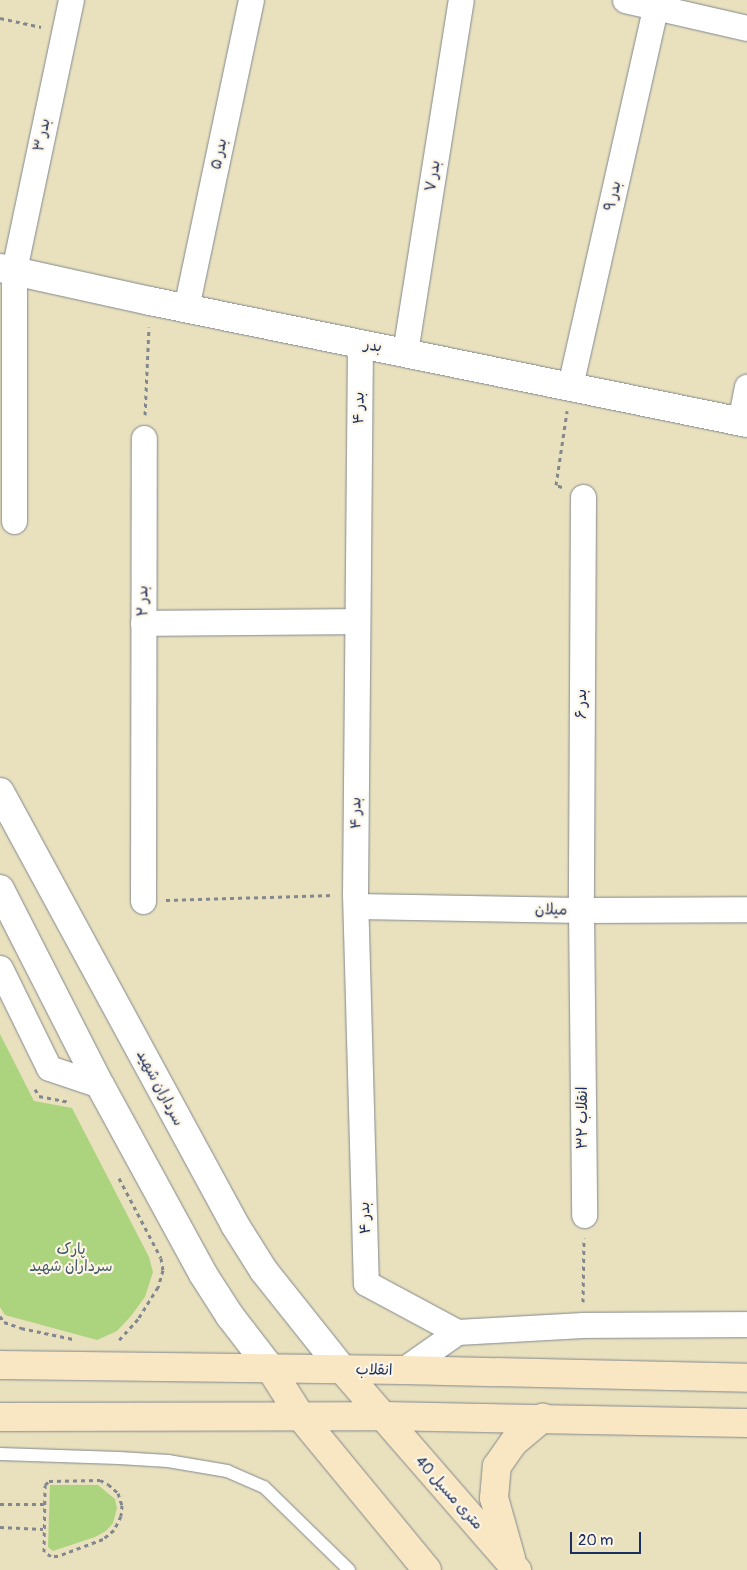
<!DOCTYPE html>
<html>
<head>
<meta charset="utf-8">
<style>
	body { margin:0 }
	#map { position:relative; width:747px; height:1570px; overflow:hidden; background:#e9e1be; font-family:Pangolin,"Playpen Sans Arabic",sans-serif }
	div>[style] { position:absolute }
	.green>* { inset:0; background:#acd47f }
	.path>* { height:3px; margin-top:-1.5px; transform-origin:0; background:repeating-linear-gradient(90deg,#82888e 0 4px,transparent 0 8px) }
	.roads { filter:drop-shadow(0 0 1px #82888e) drop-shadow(0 0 1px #82888e) }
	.service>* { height:12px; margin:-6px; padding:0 6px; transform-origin:6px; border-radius:6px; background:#fff }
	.minor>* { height:25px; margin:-12.5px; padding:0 12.5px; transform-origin:12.5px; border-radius:12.5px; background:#fff }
	.tertiary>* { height:28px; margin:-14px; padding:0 14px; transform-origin:14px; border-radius:14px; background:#fff }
	.secondary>* { height:28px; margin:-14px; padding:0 14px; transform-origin:14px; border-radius:14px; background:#f9e7c3 }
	span { translate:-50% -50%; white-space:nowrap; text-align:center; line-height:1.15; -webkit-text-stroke:4.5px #fcf5e5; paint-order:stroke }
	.street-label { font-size:15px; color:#1b2f5e }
	.park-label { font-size:15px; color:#3f5866 }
	.scale { position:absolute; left:570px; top:1532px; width:71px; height:22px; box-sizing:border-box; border:2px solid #1b2f5e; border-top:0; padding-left:6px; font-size:15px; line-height:18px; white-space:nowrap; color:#1b2f5e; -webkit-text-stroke:4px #fcf5e5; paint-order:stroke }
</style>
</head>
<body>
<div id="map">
	<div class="green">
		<div style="clip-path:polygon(0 1034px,34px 1101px,72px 1108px,149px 1257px,153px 1272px,145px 1297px,131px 1316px,117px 1331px,97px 1340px,5px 1315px,0 1307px)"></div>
		<div style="clip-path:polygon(50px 1485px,98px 1485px,115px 1499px,117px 1508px,113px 1523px,106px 1531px,95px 1537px,53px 1551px,48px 1547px)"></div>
	</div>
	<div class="path">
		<div style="left:0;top:18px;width:42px;rotate:12.4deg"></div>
		<div style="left:145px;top:415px;width:88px;rotate:-87.4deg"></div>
		<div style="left:562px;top:487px;width:6px;rotate:-162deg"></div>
		<div style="left:556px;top:485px;width:75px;rotate:-81.5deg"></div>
		<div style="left:166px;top:900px;width:167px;rotate:-1.7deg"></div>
		<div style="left:35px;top:1089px;width:8px;rotate:60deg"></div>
		<div style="left:39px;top:1096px;width:31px;rotate:11deg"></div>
		<div style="left:119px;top:1178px;width:90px;rotate:62.3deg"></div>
		<div style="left:161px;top:1258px;width:12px;rotate:81deg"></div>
		<div style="left:163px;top:1270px;width:18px;rotate:106deg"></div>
		<div style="left:158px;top:1287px;width:38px;rotate:122deg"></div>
		<div style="left:138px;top:1319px;width:28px;rotate:132deg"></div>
		<div style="left:583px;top:1302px;width:64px;rotate:-89.1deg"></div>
		<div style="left:0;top:1316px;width:7px;rotate:56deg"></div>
		<div style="left:4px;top:1322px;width:18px;rotate:19deg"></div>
		<div style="left:21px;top:1328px;width:53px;rotate:11.9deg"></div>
		<div style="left:100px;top:1480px;width:9px;rotate:27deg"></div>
		<div style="left:108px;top:1484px;width:13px;rotate:42deg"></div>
		<div style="left:118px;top:1493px;width:13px;rotate:72deg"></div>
		<div style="left:122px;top:1505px;width:11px;rotate:95deg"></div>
		<div style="left:121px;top:1516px;width:16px;rotate:117deg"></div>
		<div style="left:114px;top:1530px;width:14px;rotate:141deg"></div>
		<div style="left:103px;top:1539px;width:48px;rotate:159.3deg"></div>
		<div style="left:58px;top:1556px;width:7px;rotate:180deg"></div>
		<div style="left:51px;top:1556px;width:8px;rotate:-150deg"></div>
		<div style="left:44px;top:1552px;width:67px;rotate:-89.1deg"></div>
		<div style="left:45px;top:1485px;width:6px;rotate:-45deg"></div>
		<div style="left:49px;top:1481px;width:51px;rotate:-1.1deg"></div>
		<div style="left:0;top:1504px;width:44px"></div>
		<div style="left:0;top:1527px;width:43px;rotate:2.7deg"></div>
	</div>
	<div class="roads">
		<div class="service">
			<div style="left:0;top:1454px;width:119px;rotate:1.9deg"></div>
			<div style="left:119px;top:1458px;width:49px;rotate:3.5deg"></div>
			<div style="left:168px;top:1461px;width:60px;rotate:9.6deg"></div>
			<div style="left:227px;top:1471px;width:40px;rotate:23.4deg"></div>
			<div style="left:264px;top:1487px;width:119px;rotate:44.3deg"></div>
		</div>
		<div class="minor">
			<div style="left:625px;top:0;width:125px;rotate:12.9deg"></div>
			<div style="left:186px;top:308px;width:315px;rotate:-78.1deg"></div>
			<div style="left:360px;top:344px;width:550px;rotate:90.52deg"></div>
			<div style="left:355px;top:894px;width:389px;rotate:88.4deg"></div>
			<div style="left:366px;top:1283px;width:103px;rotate:28.3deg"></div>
			<div style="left:405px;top:352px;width:356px;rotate:-81deg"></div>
			<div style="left:570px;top:386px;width:396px;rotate:-77.3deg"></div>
			<div style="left:740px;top:422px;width:36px;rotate:-79deg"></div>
			<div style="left:583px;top:497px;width:413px;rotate:90.3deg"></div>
			<div style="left:581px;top:910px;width:305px;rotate:89.4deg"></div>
			<div style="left:14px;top:521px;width:251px;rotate:-90deg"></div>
			<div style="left:14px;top:270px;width:276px;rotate:-78.1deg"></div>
			<div style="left:143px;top:623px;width:214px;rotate:-0.5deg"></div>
			<div style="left:143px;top:901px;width:463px;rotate:-89.9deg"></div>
			<div style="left:356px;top:906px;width:225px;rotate:1deg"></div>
			<div style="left:581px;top:910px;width:166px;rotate:-0.3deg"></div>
			<div style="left:0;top:968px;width:111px;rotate:63.9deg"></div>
			<div style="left:49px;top:1068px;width:54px;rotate:18.4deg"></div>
			<div style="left:403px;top:1370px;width:66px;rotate:-35.1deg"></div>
			<div style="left:457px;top:1332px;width:126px;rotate:-3.2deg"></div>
			<div style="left:583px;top:1325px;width:164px;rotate:-0.3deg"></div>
		</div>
		<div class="tertiary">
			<div style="left:0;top:268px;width:154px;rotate:12.4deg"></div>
			<div style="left:150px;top:301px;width:609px;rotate:11.55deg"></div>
			<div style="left:0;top:792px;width:493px;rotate:61.5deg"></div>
			<div style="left:235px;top:1225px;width:54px;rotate:57.8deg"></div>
			<div style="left:264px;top:1271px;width:125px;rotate:51.5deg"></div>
			<div style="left:0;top:889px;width:220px;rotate:63deg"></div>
			<div style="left:100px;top:1085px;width:215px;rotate:61.4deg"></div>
			<div style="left:203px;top:1274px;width:50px;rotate:57.3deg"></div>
			<div style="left:230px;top:1316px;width:66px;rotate:52.4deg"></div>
		</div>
		<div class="secondary">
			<div style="left:0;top:1365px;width:403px;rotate:0.7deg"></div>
			<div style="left:403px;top:1370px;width:344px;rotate:1.3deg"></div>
			<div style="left:270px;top:1368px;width:58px;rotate:57.7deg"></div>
			<div style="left:301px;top:1417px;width:198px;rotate:50.5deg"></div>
			<div style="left:342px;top:1369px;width:267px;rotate:49deg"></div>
			<div style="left:0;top:1417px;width:382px;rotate:-0.1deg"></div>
			<div style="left:382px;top:1416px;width:365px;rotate:1.1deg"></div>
			<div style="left:511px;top:1558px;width:62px;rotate:-105.8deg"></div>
			<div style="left:494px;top:1498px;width:32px;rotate:-85deg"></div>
			<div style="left:497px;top:1466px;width:29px;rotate:-55deg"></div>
			<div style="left:514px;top:1442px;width:38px;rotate:-40deg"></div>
		</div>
	</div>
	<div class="street-label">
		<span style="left:42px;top:135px;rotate:-78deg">بدر ۳</span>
		<span style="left:219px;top:154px;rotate:-78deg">بدر ۵</span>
		<span style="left:433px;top:176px;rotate:-81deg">بدر ۷</span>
		<span style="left:613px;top:196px;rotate:-77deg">بدر ۹</span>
		<span style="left:373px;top:346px;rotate:10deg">بدر</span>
		<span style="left:359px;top:408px;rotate:-89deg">بدر ۴</span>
		<span style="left:143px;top:601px;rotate:-90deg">بدر ۲</span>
		<span style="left:582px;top:704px;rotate:-90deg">بدر ۶</span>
		<span style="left:356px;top:813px;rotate:-90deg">بدر ۴</span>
		<span style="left:551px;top:910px;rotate:1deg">میلان</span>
		<span style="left:160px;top:1088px;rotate:62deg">سرداران شهید</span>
		<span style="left:583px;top:1118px;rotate:-90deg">انقلاب ۳۲</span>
		<span style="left:365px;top:1218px;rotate:-92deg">بدر ۴</span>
		<span style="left:374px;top:1370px;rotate:1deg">انقلاب</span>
		<span style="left:449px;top:1493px;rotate:48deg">40 متری مسیل</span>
	</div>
	<div class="park-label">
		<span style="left:71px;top:1258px">پارک<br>سرداران شهید</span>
	</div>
	<div class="scale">20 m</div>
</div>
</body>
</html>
